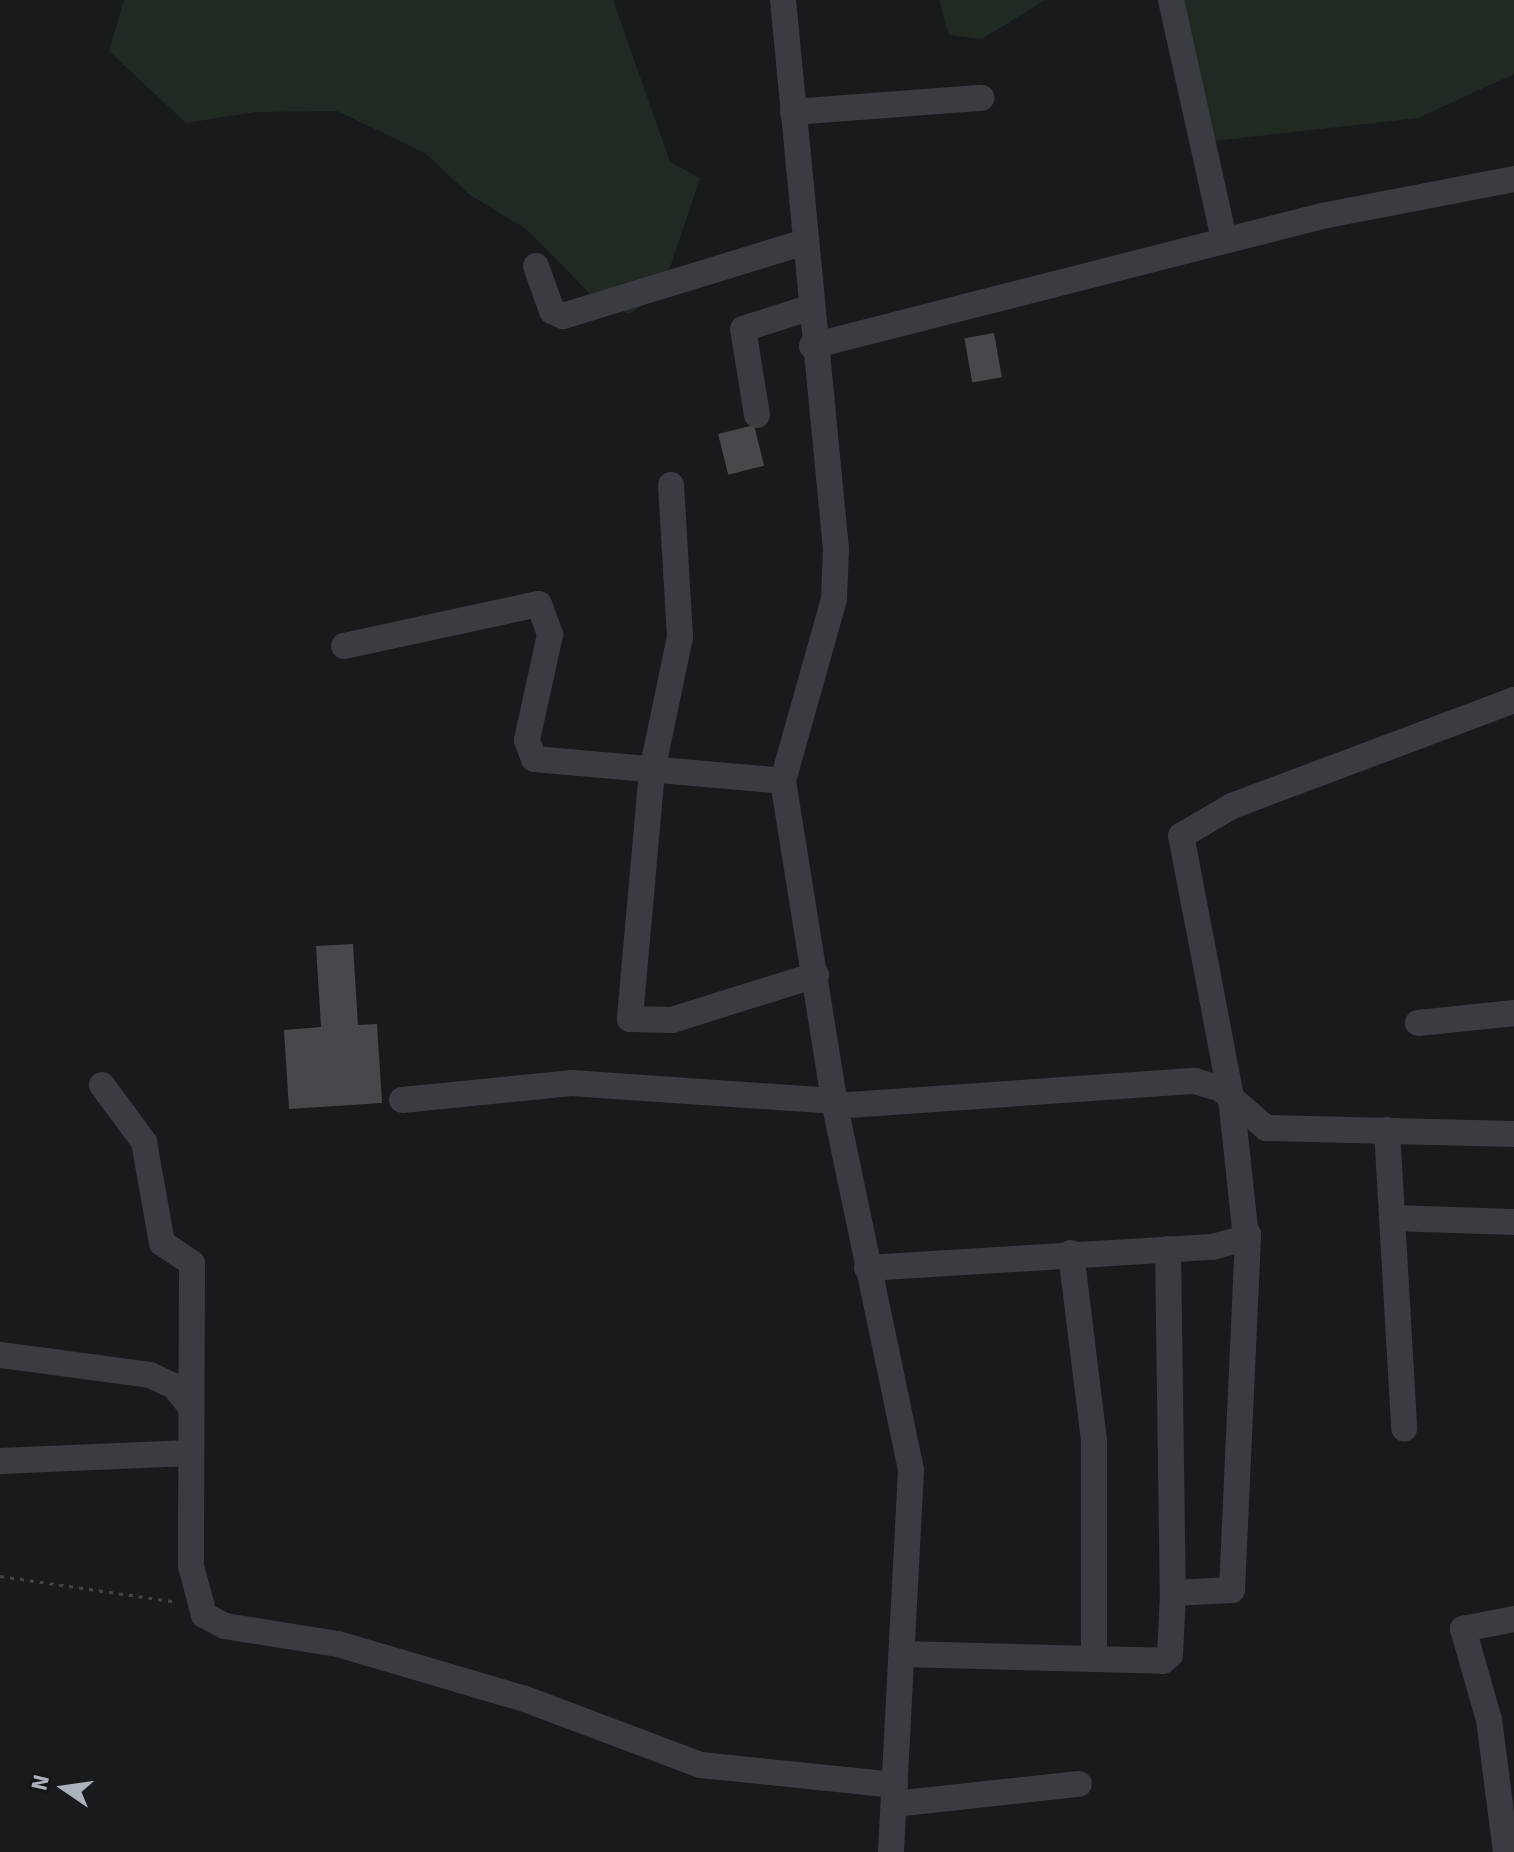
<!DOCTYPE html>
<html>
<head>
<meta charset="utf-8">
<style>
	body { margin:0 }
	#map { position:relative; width:1514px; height:1852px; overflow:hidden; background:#191a1c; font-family:Signika,sans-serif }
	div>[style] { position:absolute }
	.green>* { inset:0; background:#212a22 }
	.building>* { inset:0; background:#46484c; transform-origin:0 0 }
	.path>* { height:3px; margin-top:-1.5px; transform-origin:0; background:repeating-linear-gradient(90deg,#414348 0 4px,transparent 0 10px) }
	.minor>* { height:26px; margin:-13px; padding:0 13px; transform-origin:13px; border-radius:13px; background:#3b3c41 }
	span { translate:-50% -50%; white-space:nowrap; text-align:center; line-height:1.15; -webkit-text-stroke:8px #141517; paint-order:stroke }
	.north { position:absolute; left:24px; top:1748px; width:80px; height:80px; -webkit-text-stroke:6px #141517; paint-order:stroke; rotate:283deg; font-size:22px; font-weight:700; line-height:32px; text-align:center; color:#acb2bb }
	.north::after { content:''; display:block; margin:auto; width:28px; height:36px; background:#acb2bb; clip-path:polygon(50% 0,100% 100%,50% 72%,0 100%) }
</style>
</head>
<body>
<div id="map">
	<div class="green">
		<div style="clip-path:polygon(124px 0,613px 0,670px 162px,700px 178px,661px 294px,629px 314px,596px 300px,526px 229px,470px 195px,425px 153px,337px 111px,255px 112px,186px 123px,109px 51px)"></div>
		<div style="clip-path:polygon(939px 0,1045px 0,982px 39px,949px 35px)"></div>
		<div style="clip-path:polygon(1177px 0,1514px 0,1514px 74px,1418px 118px,1214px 141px)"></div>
	</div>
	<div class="building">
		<div style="left:994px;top:333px;width:45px;height:30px;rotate:80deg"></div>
		<div style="left:754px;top:425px;width:42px;height:37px;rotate:76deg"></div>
		<div style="clip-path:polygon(353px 944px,358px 1025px,377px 1024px,382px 1103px,289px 1109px,284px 1030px,321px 1027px,316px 946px)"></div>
	</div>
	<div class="path">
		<div style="left:0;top:1576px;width:180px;rotate:8.3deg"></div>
	</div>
	<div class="minor">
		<div style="left:783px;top:0;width:552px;rotate:84.49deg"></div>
		<div style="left:836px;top:549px;width:50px;rotate:92.3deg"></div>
		<div style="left:834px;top:599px;width:189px;rotate:105.7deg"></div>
		<div style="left:783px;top:781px;width:329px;rotate:80.9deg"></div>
		<div style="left:835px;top:1106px;width:361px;rotate:-4deg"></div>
		<div style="left:1195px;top:1081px;width:27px;rotate:17deg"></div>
		<div style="left:1221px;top:1089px;width:60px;rotate:40.9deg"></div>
		<div style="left:1266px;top:1128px;width:248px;rotate:1.4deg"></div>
		<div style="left:1171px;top:0;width:246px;rotate:77.5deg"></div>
		<div style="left:793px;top:112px;width:189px;rotate:-4.3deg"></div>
		<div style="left:536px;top:266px;width:48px;rotate:70.4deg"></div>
		<div style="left:552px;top:311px;width:12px;rotate:24deg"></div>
		<div style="left:563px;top:316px;width:253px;rotate:-17deg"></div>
		<div style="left:812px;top:346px;width:526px;rotate:-14.3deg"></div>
		<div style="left:1322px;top:216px;width:196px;rotate:-10.9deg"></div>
		<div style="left:757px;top:415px;width:87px;rotate:-99.2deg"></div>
		<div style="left:743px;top:329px;width:69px;rotate:-17.7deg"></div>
		<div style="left:671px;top:485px;width:152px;rotate:86.6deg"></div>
		<div style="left:680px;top:637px;width:137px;rotate:101.8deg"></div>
		<div style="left:652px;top:771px;width:249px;rotate:95.1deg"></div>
		<div style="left:630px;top:1019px;width:42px;rotate:1.4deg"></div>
		<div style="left:672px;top:1020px;width:151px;rotate:-17.4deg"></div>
		<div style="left:344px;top:646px;width:199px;rotate:-12.2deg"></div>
		<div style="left:539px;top:604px;width:33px;rotate:70deg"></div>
		<div style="left:550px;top:635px;width:107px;rotate:102.4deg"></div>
		<div style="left:527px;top:740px;width:20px;rotate:70deg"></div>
		<div style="left:534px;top:759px;width:250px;rotate:5deg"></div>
		<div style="left:1418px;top:1023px;width:97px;rotate:-5.9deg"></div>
		<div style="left:102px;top:1085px;width:71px;rotate:53.6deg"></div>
		<div style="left:144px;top:1142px;width:103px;rotate:79.9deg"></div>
		<div style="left:162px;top:1243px;width:36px;rotate:34deg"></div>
		<div style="left:192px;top:1263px;width:303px;rotate:90.2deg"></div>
		<div style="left:191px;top:1566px;width:51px;rotate:75.1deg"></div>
		<div style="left:204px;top:1615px;width:24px;rotate:28deg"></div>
		<div style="left:225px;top:1626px;width:114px;rotate:9.1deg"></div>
		<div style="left:338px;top:1644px;width:195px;rotate:16.4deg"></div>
		<div style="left:525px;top:1699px;width:188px;rotate:20.6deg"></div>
		<div style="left:701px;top:1765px;width:195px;rotate:5.9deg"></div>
		<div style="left:402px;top:1100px;width:170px;rotate:-5.7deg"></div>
		<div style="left:571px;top:1083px;width:263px;rotate:3.9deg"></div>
		<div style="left:835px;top:1106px;width:372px;rotate:78.2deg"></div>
		<div style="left:911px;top:1470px;width:383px;rotate:93deg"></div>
		<div style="left:1387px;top:1130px;width:299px;rotate:86.7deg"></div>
		<div style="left:1392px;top:1218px;width:122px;rotate:1.9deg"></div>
		<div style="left:1168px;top:1249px;width:344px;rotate:89.2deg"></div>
		<div style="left:1071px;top:1253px;width:188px;rotate:83deg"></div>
		<div style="left:1094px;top:1440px;width:219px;rotate:90deg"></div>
		<div style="left:867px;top:1268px;width:346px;rotate:-3.5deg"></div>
		<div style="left:1212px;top:1247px;width:35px;rotate:-15deg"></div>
		<div style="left:1246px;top:1238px;width:142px;rotate:-96.1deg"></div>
		<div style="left:1231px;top:1097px;width:266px;rotate:-100.8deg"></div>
		<div style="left:1181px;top:836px;width:59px;rotate:-30.5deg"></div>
		<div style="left:1232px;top:806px;width:301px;rotate:-20.6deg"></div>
		<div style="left:0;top:1355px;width:151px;rotate:7.6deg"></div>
		<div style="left:150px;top:1375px;width:26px;rotate:25deg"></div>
		<div style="left:174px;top:1386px;width:26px;rotate:51deg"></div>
		<div style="left:0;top:1461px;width:190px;rotate:-2.4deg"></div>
		<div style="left:902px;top:1654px;width:261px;rotate:1.5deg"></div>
		<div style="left:1163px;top:1661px;width:9px;rotate:-41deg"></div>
		<div style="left:1170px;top:1655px;width:62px;rotate:-87.2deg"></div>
		<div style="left:1173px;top:1593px;width:59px;rotate:-2.9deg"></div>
		<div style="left:1232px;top:1590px;width:356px;rotate:-87.4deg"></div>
		<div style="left:894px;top:1804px;width:186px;rotate:-6.2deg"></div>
		<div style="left:1506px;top:1852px;width:133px;rotate:-97.3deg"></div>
		<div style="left:1489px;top:1720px;width:95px;rotate:-105.9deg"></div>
		<div style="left:1463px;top:1629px;width:52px;rotate:-11.1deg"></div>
	</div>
	<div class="north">N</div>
</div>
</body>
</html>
